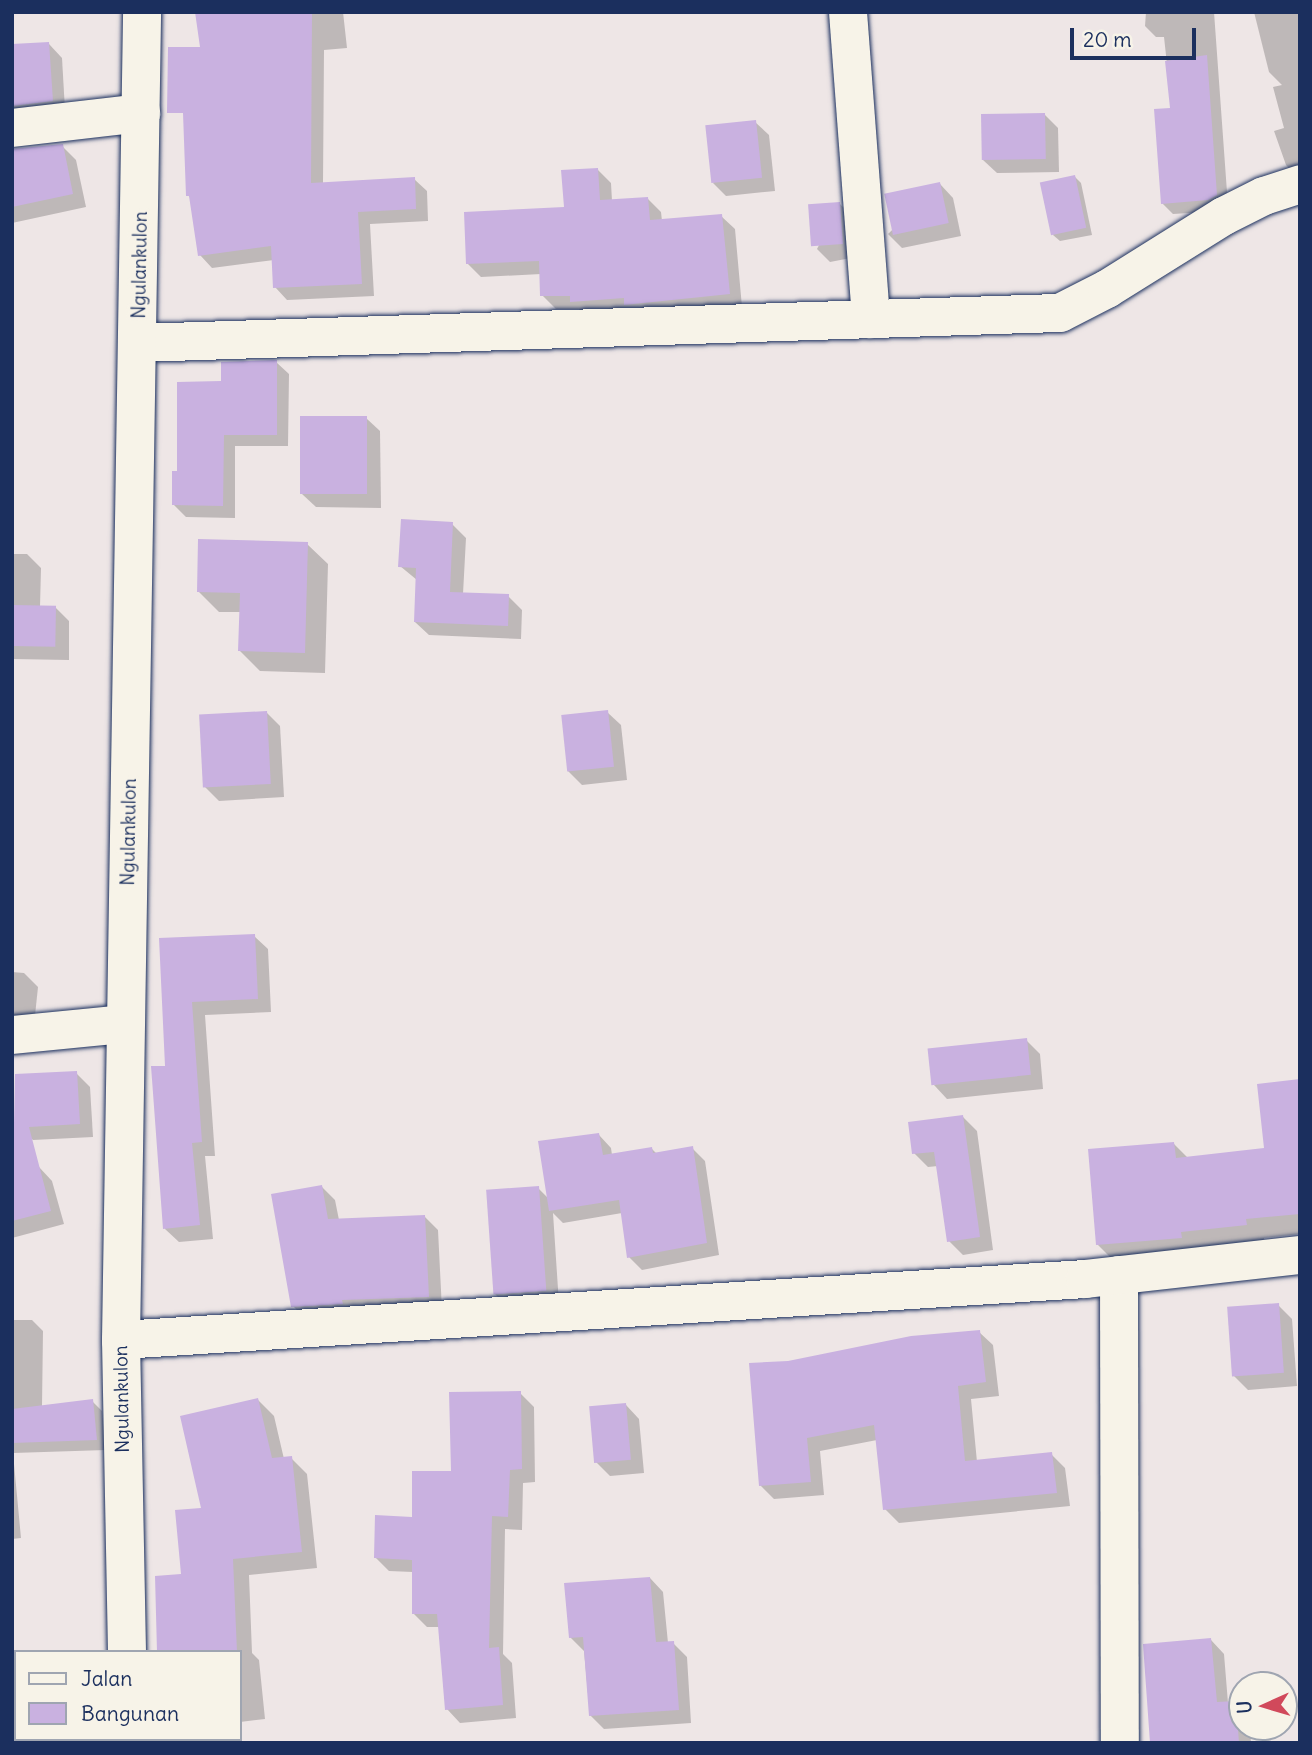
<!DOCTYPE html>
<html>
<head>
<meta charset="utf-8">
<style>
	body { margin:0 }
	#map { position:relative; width:1312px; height:1755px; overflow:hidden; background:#eee6e6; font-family:Delius,sans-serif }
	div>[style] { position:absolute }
	.shadow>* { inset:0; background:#0003 }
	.building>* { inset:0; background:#c9b1e0; transform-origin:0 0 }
	.roads { filter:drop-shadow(0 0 2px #1b2f5e) drop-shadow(0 0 2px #1b2f5e) }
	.street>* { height:38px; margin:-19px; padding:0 19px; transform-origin:19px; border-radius:19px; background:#f7f3e8 }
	span { translate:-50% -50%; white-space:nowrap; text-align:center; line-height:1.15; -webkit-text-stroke:7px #f7f3e8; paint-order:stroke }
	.street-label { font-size:19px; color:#1b2f5e }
	.frame { position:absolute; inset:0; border:14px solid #1b2f5e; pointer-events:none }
	.legend { position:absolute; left:14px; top:1650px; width:228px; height:91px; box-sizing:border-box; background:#f7f3e8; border:2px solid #9fa5b1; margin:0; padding:9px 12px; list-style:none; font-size:21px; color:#1b2f5e }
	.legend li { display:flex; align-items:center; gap:14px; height:35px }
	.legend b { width:35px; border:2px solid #9fa5b1 }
	.north { position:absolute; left:1228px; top:1671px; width:70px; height:70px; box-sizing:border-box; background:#f7f3e8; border:2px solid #9fa5b1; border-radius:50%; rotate:266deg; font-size:19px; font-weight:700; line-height:28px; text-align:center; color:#1b2f5e }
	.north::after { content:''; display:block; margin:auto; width:24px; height:32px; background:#d1495b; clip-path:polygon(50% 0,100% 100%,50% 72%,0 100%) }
	.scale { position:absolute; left:1070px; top:28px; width:126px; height:32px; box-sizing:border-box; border:4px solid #1b2f5e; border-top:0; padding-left:9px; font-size:21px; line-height:24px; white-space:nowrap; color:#1b2f5e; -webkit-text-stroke:5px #f7f3e8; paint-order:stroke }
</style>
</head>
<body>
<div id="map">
	<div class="shadow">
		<div style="clip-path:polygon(197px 12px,343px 12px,347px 48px,324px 50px,323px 184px,414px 179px,427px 191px,428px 221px,370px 224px,374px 296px,287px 300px,275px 287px,274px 260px,212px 268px,200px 255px,191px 199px,188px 195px,185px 115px,202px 49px)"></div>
		<div style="clip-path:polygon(1146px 12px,1214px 12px,1228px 206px,1220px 211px,1173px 214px,1162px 203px,1172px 110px,1164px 37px,1156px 37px,1145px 26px)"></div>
		<div style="clip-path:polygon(1254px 12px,1300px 12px,1300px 170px,1293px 172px,1286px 165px,1274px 131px,1284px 128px,1273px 87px,1282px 85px,1269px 72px)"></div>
		<div style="clip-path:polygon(49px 44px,62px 58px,65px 110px,12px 113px,12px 46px)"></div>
		<div style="clip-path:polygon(1044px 114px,1058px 128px,1059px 172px,997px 173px,983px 160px)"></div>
		<div style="clip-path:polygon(755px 122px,769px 135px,775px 191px,726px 196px,713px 183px)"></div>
		<div style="clip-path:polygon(62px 146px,76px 160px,86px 207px,12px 223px,12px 157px)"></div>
		<div style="clip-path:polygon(597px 169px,611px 183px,612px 201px,648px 199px,661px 212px,662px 221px,721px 216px,735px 229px,742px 307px,585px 315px,579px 309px,556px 309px,542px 295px,541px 274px,481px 277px,467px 263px,566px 209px)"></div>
		<div style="clip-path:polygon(1075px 177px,1081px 183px,1092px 235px,1060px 241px,1053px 235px)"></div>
		<div style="clip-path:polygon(940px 184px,953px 198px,961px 236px,902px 248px,888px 234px)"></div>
		<div style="clip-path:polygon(840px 204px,853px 218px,856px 257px,830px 262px,817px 249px)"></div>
		<div style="clip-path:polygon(276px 362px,289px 374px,288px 446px,235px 446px,235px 518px,186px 517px,174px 505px,179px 472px,223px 383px)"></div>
		<div style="clip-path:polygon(366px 418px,380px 431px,381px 508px,316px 507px,302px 494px)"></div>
		<div style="clip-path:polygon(452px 524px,466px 538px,463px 594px,508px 596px,522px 610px,521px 639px,429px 635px,415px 622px,417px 580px,400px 566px)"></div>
		<div style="clip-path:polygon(307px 544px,328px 564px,325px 673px,260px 671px,240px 651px,241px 612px,219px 612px,199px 592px)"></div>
		<div style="clip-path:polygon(12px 554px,27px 554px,41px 568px,40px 607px,55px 607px,69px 621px,69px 660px,12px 659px)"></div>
		<div style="clip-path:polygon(266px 712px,280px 726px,284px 797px,219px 801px,205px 787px)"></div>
		<div style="clip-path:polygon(607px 712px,621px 725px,627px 780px,582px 785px,568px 771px)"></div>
		<div style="clip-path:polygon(254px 936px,268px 949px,271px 1012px,205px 1015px,215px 1156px,205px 1156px,213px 1239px,179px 1242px,165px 1229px,167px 1067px,161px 940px)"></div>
		<div style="clip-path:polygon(12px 972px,24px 973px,38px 987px,34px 1025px,12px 1033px)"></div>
		<div style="clip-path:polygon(1026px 1040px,1040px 1054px,1043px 1089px,947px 1099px,934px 1085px)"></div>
		<div style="clip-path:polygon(76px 1073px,90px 1087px,93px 1137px,33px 1140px,19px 1127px)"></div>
		<div style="clip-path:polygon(1300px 1081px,1300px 1234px,1264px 1238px,1265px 1244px,1116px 1263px,1097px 1244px,1174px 1144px,1188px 1158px,1265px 1149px)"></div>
		<div style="clip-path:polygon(963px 1117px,977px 1131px,993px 1250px,963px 1255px,949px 1241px,938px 1166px,928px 1167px,914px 1153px)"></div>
		<div style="clip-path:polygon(599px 1135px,611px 1148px,612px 1155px,652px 1149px,657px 1154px,692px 1148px,705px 1161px,719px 1255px,642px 1270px,629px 1257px,622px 1213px,563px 1223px,553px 1213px,559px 1304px,509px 1308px,495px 1294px,538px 1188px,548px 1198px)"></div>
		<div style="clip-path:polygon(39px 1167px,52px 1181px,64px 1224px,12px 1238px,12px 1174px)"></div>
		<div style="clip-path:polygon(322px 1187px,335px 1200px,339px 1220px,424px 1216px,438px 1230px,442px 1310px,307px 1320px,293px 1306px)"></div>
		<div style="clip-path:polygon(1278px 1305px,1292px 1319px,1297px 1386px,1248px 1390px,1234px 1376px)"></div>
		<div style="clip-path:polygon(12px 1320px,32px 1320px,43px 1331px,42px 1407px,92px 1401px,102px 1411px,106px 1450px,13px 1453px,21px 1538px,12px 1539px)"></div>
		<div style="clip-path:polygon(979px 1332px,993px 1345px,999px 1396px,971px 1399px,977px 1462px,1051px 1454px,1065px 1468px,1070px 1506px,899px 1523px,885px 1509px,877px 1440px,820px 1451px,824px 1495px,774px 1499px,760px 1485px,789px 1362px)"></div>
		<div style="clip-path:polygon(520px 1393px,534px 1407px,535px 1482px,523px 1483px,522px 1530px,505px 1529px,503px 1654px,512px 1663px,516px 1718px,460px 1723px,447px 1709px,440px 1627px,427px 1627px,413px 1613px,413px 1572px,389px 1571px,375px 1557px,413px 1519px)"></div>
		<div style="clip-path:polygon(258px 1400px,274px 1416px,284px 1459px,291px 1458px,307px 1474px,317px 1568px,249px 1575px,252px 1653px,259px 1660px,265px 1719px,240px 1722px,240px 1652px,159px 1652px,203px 1509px)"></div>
		<div style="clip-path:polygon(626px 1405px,639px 1419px,644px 1473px,610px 1476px,596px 1462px)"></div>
		<div style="clip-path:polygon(650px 1578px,663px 1592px,668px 1643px,673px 1643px,687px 1657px,691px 1723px,604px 1729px,590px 1715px,584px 1651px,570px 1637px)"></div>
		<div style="clip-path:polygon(1211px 1640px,1224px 1654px,1228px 1703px,1235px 1703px,1242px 1709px,1242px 1727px,1250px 1727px,1251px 1743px,1152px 1743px)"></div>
	</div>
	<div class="building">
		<div style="clip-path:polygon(195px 12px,312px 12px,311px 183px,415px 177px,416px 209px,358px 212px,362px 284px,273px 288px,271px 246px,198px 256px,189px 196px,186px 196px,183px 113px,167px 113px,168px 47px,200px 47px)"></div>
		<div style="clip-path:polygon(49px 42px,53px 101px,12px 106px,12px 44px)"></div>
		<div style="clip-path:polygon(1207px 55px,1217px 195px,1208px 200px,1161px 204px,1154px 109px,1170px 108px,1165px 61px)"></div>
		<div style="left:1045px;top:113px;width:46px;height:64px;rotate:89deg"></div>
		<div style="left:756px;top:120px;width:58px;height:51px;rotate:84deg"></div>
		<div style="clip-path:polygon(63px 144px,73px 194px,12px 207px,12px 149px)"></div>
		<div style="clip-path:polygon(598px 168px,600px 200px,648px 197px,650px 220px,722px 214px,730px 294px,624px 305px,624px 298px,570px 302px,570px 296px,540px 296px,539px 261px,466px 264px,464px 212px,564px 207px,561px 170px)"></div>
		<div style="left:1075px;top:175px;width:54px;height:36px;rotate:78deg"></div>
		<div style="left:940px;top:182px;width:42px;height:57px;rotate:78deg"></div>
		<div style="left:840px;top:202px;width:42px;height:32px;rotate:86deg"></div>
		<div style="clip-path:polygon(277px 360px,277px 435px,224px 435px,223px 506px,172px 505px,172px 471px,177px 471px,177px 382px,221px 381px,221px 362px)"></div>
		<div style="left:300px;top:416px;width:67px;height:78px"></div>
		<div style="clip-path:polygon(401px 519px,453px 522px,450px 592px,509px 594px,508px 626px,414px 622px,416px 568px,398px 567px)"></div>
		<div style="clip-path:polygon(198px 539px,308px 542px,305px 653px,238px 651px,240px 593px,197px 592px)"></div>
		<div style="left:12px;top:605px;width:44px;height:41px;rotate:1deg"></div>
		<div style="left:608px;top:710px;width:57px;height:47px;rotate:84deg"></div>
		<div style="left:267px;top:711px;width:73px;height:68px;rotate:87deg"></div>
		<div style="clip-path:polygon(255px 934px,258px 999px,192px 1002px,202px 1142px,192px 1143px,200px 1225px,163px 1229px,151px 1066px,165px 1066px,159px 938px)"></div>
		<div style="left:1027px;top:1038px;width:37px;height:100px;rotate:84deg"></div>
		<div style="clip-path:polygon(77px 1071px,80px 1124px,29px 1127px,51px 1211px,12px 1221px,15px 1074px)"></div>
		<div style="clip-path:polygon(1300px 1079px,1300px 1214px,1246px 1219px,1247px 1225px,1181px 1232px,1182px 1238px,1096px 1245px,1088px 1149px,1174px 1142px,1176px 1158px,1264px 1148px,1257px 1084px)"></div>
		<div style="clip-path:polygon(963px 1115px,980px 1237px,947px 1242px,934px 1152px,912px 1154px,908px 1122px)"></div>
		<div style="clip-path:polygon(599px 1133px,603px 1155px,652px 1147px,653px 1153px,693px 1146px,707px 1243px,627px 1258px,619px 1200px,549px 1211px,538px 1141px)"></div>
		<div style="clip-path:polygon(322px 1185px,328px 1219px,425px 1215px,429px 1297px,342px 1300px,343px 1304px,291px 1307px,271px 1194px)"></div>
		<div style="left:539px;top:1186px;width:105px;height:53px;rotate:86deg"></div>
		<div style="left:1279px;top:1303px;width:70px;height:52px;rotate:86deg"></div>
		<div style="clip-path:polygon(980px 1330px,986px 1382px,958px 1386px,965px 1461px,1052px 1452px,1057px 1493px,883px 1510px,874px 1425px,807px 1438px,811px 1482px,759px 1486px,749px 1363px,788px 1361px,911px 1336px)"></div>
		<div style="clip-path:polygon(521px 1391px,522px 1469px,510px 1470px,508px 1517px,492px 1516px,489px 1648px,499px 1647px,503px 1705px,445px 1710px,437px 1614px,412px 1614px,412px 1560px,374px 1558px,375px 1515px,412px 1517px,412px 1471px,451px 1471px,449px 1392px)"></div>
		<div style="clip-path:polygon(258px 1398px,272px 1458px,292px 1456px,302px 1552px,233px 1559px,237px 1652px,157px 1652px,155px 1576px,181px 1574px,175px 1510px,201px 1508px,180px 1416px)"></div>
		<div style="clip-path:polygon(93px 1399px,97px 1440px,12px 1443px,12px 1409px)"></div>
		<div style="left:626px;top:1403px;width:57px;height:37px;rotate:85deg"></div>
		<div style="clip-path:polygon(650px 1577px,656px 1642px,674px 1641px,679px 1710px,589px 1716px,583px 1637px,569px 1638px,564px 1583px)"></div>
		<div style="clip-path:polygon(1211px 1638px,1217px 1702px,1236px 1701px,1239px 1743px,1150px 1743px,1143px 1644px)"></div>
	</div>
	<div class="roads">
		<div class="street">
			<div style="left:848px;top:12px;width:308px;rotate:85.7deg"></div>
			<div style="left:12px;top:128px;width:130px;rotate:-6.6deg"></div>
			<div style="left:139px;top:343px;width:921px;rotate:-1.87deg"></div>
			<div style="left:1060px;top:313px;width:53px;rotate:-27.1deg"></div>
			<div style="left:1107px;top:289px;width:138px;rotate:-32deg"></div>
			<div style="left:1224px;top:216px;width:45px;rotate:-26.6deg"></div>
			<div style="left:1264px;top:196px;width:38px;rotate:-18deg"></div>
			<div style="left:12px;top:1035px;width:113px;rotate:-5.6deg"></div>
			<div style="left:1119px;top:1275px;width:468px;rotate:89.9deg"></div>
			<div style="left:121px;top:1340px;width:966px;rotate:-3.62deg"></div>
			<div style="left:1085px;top:1279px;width:216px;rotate:-6.4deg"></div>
			<div style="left:127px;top:1652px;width:312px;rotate:-91.1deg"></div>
			<div style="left:121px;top:1340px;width:1328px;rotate:-89.09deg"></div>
			<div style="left:129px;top:1739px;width:4px;rotate:90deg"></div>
		</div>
	</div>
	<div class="street-label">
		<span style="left:140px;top:265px;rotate:-89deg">Ngulankulon</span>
		<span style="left:129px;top:832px;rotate:-89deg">Ngulankulon</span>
		<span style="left:122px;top:1399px;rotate:-91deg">Ngulankulon</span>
	</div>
	<div class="frame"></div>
	<ul class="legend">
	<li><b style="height:9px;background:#f7f3e8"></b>Jalan</li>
	<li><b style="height:19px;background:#c9b1e0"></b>Bangunan</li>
	</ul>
	<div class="north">U</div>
	<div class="scale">20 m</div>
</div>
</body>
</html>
